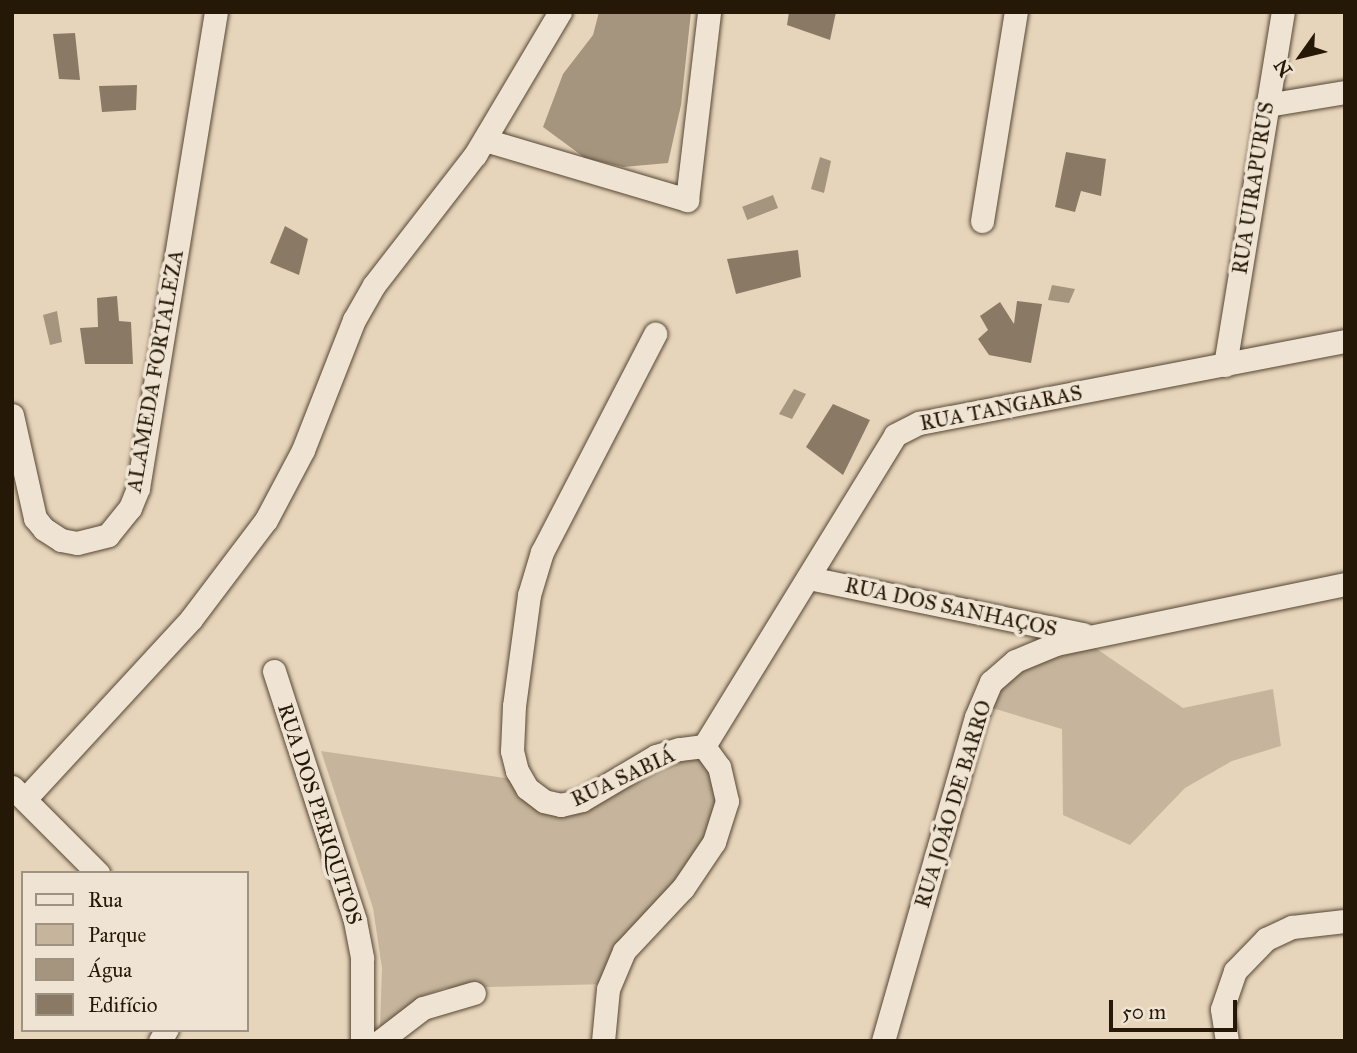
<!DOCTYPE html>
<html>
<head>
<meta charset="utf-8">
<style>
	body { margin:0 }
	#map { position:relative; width:1357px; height:1053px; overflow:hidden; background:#e7d5bb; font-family:"IM FELL Great Primer",serif }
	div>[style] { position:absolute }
	.green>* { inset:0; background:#c6b59c }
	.water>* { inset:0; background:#a5957e; transform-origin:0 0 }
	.building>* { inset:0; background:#8a7a65 }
	.roads { filter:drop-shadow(0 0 2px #564734) drop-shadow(0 0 2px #564734) }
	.minor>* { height:23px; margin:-11.5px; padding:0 11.5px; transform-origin:11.5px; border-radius:11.5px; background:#efe4d3 }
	span { translate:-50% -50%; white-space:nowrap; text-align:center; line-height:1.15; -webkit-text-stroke:7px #efe4d3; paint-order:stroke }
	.street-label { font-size:21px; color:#251807 }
	.frame { position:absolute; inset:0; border:14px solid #251807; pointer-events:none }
	.legend { position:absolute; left:21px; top:871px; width:228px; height:161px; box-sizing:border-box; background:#efe4d3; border:2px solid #9e9281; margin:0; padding:9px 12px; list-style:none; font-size:21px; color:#251807 }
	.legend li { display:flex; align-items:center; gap:14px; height:35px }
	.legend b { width:35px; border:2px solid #9e9281 }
	.north { position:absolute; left:1266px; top:21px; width:70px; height:70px; -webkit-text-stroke:5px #efe4d3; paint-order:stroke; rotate:236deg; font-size:19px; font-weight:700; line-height:28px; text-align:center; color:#251807 }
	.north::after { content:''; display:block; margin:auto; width:24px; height:32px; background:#251807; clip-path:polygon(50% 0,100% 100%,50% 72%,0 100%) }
	.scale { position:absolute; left:1109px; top:1000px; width:128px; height:32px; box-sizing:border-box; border:4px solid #251807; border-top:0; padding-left:9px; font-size:21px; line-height:24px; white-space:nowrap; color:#251807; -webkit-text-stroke:5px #efe4d3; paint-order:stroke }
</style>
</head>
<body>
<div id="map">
	<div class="green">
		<div style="clip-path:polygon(1091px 645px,1183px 708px,1273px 689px,1281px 746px,1232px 761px,1185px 788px,1130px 845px,1063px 815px,1062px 729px,989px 707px,997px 686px,1018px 667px)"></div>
		<div style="clip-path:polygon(321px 751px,512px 779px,528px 804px,554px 812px,658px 762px,707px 755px,721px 802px,709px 840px,609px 984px,445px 988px,422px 996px,380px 1030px,382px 968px,373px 908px)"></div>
	</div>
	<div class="water">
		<div style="clip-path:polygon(599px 12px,691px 12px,681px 105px,668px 163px,623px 167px,585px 158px,543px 127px,563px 74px,593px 35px)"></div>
		<div style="clip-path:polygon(820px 157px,831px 161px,824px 193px,811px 189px)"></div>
		<div style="left:773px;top:195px;width:14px;height:33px;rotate:69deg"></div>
		<div style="clip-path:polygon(1052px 285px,1075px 289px,1069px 303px,1048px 300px)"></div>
		<div style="clip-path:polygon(57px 311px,62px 342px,50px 345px,43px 315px)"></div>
		<div style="clip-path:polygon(794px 389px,806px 394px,792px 419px,779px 414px)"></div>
	</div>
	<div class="building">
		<div style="clip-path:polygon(789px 12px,836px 12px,830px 40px,787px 25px)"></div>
		<div style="clip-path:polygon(75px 33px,80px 80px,59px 79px,53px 34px)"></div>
		<div style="clip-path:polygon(137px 85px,136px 110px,102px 112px,99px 86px)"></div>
		<div style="clip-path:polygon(1066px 152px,1106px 159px,1101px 196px,1081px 191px,1075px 212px,1055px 207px)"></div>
		<div style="clip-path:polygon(285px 226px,308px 239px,299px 275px,270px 263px)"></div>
		<div style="clip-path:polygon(798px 250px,801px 277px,736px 294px,727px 259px)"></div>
		<div style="clip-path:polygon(117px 296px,119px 321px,131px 322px,133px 364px,85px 364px,80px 328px,98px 327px,97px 298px)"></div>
		<div style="clip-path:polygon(1017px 301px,1042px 304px,1031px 363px,989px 355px,978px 339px,988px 330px,980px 316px,1000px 302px,1014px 324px)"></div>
		<div style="clip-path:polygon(833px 404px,870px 420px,843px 475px,806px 447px)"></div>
	</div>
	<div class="roads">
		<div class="minor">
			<div style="left:1267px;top:105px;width:79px;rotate:-9.5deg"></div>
			<div style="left:485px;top:140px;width:211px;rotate:16.5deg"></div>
			<div style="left:687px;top:200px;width:189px;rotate:-83.3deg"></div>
			<div style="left:982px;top:221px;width:212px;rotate:-80.8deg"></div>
			<div style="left:1225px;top:365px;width:358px;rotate:-80.7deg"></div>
			<div style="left:12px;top:415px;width:106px;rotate:77.4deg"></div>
			<div style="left:35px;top:518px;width:14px;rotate:51deg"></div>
			<div style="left:44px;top:529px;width:20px;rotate:33deg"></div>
			<div style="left:61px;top:540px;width:16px;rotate:11deg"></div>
			<div style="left:77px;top:543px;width:32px;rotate:-14deg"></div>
			<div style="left:108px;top:535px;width:35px;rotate:-51deg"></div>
			<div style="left:130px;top:508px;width:22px;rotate:-68deg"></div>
			<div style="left:138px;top:488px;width:482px;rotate:-80.7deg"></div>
			<div style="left:809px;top:578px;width:280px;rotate:11.6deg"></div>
			<div style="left:274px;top:671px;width:263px;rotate:72deg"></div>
			<div style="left:355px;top:921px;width:38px;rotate:79deg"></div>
			<div style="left:362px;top:958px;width:83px;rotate:90deg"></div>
			<div style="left:704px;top:746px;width:365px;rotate:-58.4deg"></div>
			<div style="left:895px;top:435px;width:27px;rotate:-27deg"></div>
			<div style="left:919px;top:423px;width:434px;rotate:-10.9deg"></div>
			<div style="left:12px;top:787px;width:122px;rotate:45deg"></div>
			<div style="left:25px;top:799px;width:245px;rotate:-47.3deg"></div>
			<div style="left:191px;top:619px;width:124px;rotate:-52.9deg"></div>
			<div style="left:266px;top:520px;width:79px;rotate:-62.1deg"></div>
			<div style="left:303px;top:450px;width:140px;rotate:-68.6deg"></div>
			<div style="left:354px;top:320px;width:40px;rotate:-60.3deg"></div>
			<div style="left:374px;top:285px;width:165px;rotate:-52.2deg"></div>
			<div style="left:475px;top:155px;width:166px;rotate:-59.3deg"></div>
			<div style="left:160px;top:1041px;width:13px;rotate:-61deg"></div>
			<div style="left:380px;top:1041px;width:54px;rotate:-37.5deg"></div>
			<div style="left:423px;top:1008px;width:53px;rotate:-16.4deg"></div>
			<div style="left:603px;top:1041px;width:52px;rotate:-84.5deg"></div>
			<div style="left:608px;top:989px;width:41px;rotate:-67.2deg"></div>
			<div style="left:624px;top:951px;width:86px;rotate:-46.9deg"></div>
			<div style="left:683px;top:888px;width:55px;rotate:-56deg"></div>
			<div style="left:714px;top:842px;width:43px;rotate:-72.4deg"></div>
			<div style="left:727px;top:801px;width:35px;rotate:-103deg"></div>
			<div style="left:719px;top:767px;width:26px;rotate:-126deg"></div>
			<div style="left:704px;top:746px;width:25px;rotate:173deg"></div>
			<div style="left:679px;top:749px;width:24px;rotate:163deg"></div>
			<div style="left:656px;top:756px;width:86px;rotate:149.3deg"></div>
			<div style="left:582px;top:800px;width:22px;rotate:167deg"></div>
			<div style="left:561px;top:805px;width:17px;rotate:-167deg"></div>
			<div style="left:544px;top:801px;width:21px;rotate:-143deg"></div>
			<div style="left:527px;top:788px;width:20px;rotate:-120deg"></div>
			<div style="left:517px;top:771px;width:21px;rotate:-104deg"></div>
			<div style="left:512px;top:751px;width:45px;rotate:-87.5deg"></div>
			<div style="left:514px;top:706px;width:112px;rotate:-82.3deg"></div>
			<div style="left:529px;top:595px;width:45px;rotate:-73.2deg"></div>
			<div style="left:542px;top:552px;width:246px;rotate:-62.6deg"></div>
			<div style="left:883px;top:1041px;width:337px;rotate:-74deg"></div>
			<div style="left:976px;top:717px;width:38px;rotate:-67deg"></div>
			<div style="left:991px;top:682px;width:32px;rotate:-41deg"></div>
			<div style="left:1015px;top:661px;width:44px;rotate:-22.5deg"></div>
			<div style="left:1056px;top:644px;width:295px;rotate:-11.7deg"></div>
			<div style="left:1227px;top:1041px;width:32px;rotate:-99deg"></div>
			<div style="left:1222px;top:1009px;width:40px;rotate:-71.1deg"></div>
			<div style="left:1235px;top:971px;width:45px;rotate:-45.9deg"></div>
			<div style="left:1266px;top:939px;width:29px;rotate:-25deg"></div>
			<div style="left:1292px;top:927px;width:53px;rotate:-6.5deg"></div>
		</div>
	</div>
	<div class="street-label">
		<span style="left:1253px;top:188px;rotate:-81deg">RUA UIRAPURUS</span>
		<span style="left:155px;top:371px;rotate:-80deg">ALAMEDA FORTALEZA</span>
		<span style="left:1001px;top:408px;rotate:-11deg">RUA TANGARAS</span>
		<span style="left:951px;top:607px;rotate:12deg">RUA DOS SANHAÇOS</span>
		<span style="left:623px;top:777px;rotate:-25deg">RUA SABIÁ</span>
		<span style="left:953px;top:804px;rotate:-73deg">RUA JOÃO DE BARRO</span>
		<span style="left:320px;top:814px;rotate:72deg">RUA DOS PERIQUITOS</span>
	</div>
	<div class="frame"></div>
	<ul class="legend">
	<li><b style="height:9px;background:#efe4d3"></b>Rua</li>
	<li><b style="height:19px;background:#c6b59c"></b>Parque</li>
	<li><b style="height:19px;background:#a5957e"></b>Água</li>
	<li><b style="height:19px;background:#8a7a65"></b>Edifício</li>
	</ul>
	<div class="north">N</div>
	<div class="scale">50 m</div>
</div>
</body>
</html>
